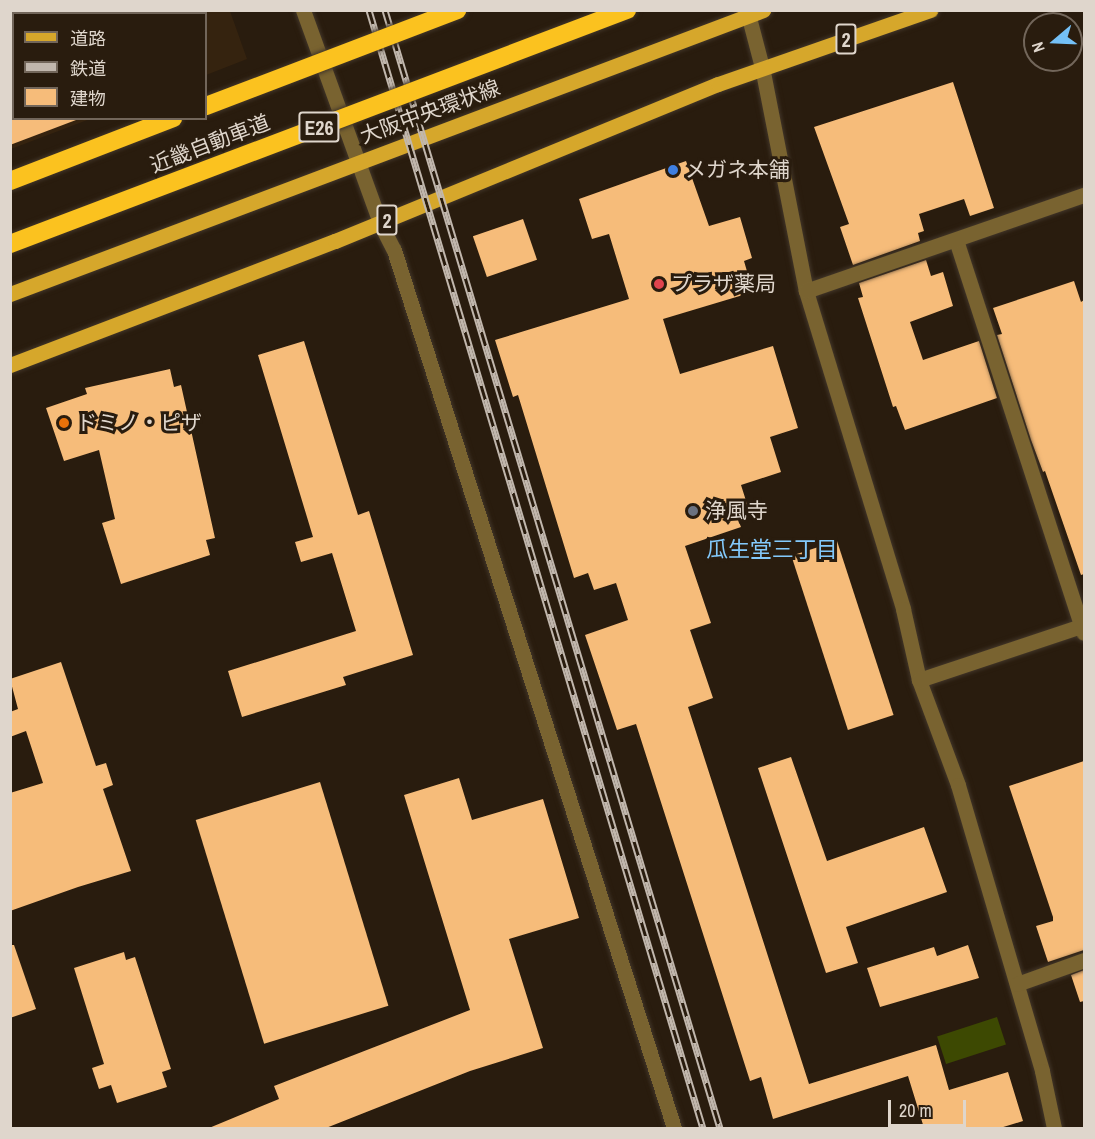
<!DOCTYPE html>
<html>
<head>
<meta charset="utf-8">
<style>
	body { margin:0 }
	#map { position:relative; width:1095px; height:1139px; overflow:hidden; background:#291c0e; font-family:"Archivo Narrow","Noto Sans JP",sans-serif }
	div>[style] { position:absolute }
	.built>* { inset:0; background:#35230f }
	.green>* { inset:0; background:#3d4902; transform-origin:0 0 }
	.building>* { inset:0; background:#f6bc7a; transform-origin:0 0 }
	.roads { filter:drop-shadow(0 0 2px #423629) drop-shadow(0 0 2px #423629) }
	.minor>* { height:15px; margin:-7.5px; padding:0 7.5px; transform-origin:7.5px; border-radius:7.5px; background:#796330 }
	.major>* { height:15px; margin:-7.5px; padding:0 7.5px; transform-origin:7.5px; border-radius:7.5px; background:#d6a72b }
	.highway>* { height:18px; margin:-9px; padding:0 9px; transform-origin:9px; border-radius:9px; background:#fbc21f }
	.rail>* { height:7px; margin-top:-3.5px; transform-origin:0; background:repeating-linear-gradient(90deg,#291c0e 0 14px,#c1b7ad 0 28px); box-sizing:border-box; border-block:2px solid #c1b7ad }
	.bridges { filter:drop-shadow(0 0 2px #423629) drop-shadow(0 0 2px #423629) }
	.highway-bridge>* { height:18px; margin:-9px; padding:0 9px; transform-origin:9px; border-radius:9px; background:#fbc21f }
	.dots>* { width:16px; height:16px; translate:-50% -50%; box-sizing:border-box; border:3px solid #291c0e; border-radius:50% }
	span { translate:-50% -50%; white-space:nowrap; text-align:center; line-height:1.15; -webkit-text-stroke:6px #291c0e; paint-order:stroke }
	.shield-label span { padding:2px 4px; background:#291c0e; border:2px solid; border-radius:4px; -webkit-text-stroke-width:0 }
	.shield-label { font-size:20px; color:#dfd6cc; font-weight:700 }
	.street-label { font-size:21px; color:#dfd6cc }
	.poi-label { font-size:21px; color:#dfd6cc }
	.left { translate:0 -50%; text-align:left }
	.neighbourhood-label { font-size:22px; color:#83c9fb }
	.frame { position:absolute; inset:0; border:12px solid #dfd6cc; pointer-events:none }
	.legend { position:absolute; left:12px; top:12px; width:195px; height:108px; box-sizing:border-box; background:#291c0e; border:2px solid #72665a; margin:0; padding:8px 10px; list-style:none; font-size:18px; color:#dfd6cc }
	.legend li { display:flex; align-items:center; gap:12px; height:30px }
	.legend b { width:30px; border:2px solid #72665a }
	.north { position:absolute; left:1023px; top:12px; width:60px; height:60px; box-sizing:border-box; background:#291c0e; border:2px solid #72665a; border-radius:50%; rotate:251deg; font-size:16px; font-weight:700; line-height:24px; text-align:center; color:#dfd6cc }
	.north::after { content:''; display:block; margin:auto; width:21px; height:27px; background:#74c0f6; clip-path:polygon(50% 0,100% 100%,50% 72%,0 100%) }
	.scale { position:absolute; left:888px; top:1100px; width:78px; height:27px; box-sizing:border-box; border:3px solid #dfd6cc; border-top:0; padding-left:8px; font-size:18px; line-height:21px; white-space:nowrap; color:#dfd6cc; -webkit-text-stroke:4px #291c0e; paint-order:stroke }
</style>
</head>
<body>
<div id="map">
	<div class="built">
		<div style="clip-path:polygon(120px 11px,230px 11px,247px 59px,206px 75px,206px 14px,113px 13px)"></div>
		<div style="clip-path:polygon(13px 53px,14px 118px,90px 119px,11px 149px,10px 54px)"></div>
	</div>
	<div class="green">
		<div style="left:997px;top:1017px;width:29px;height:63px;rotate:72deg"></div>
	</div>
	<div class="building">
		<div style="clip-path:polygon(953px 82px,994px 208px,970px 216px,964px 199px,919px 214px,924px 231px,918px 233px,920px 241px,853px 265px,840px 227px,849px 224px,814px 127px)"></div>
		<div style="clip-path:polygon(10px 118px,75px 118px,76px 120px,10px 145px)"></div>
		<div style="clip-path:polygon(686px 161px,709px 226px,740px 217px,752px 258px,744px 261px,753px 292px,663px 319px,680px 374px,773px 346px,798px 428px,770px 437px,781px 472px,741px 485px,748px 507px,735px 512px,741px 527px,685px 546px,711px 623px,690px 630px,713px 698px,688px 707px,809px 1084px,936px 1045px,949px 1090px,1008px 1072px,1023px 1121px,1000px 1128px,924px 1128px,908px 1076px,773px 1119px,761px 1077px,750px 1081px,636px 724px,617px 730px,585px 635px,628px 620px,616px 583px,594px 590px,588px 573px,574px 578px,518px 395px,513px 397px,495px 340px,629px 299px,609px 234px,592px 239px,579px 199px)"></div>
		<div style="left:523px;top:219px;width:43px;height:53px;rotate:71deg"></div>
		<div style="clip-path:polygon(926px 260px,931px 276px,943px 272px,953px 306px,910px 322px,923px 360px,979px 341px,997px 398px,905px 430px,896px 406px,893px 407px,858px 298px,863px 297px,859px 283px)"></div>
		<div style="clip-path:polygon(1074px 281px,1081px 302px,1084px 300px,1084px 574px,1081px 575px,1045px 471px,1043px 472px,1031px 440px,997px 335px,1002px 334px,993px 308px)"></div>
		<div style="clip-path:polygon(304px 341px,358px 515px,369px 511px,413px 655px,343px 677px,346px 685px,242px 717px,228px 671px,356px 631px,332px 553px,301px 562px,295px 542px,313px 537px,258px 355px)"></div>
		<div style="clip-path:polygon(170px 369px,174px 387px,181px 385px,215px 538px,206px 540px,210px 555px,121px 584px,102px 523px,115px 519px,99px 450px,64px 461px,46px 408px,87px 394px,85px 388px)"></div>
		<div style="left:837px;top:541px;width:183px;height:48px;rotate:72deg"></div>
		<div style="clip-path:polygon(61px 662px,96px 766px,106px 763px,113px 785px,103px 789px,131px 871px,78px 887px,10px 911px,10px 793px,43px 783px,26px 731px,10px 737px,10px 712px,18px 709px,10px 679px)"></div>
		<div style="clip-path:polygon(791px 757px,827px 861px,924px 827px,947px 892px,846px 927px,858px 963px,826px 973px,758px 768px)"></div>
		<div style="clip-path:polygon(1084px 761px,1084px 950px,1048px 962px,1036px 926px,1053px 921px,1053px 917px,1009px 786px)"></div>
		<div style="clip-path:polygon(459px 778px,472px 820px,543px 799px,579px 918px,509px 939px,543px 1048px,470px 1071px,326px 1128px,209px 1128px,279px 1099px,274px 1086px,470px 1010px,404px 795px)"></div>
		<div style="left:320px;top:782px;width:234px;height:130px;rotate:73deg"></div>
		<div style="clip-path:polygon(10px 945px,14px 945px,36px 1009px,10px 1018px)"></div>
		<div style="clip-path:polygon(968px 945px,979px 978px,880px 1007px,867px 968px,934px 947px,937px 956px)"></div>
		<div style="clip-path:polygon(124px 952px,126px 960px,135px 957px,171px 1069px,162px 1072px,167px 1087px,117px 1103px,111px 1085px,99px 1089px,92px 1068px,104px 1064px,74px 968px)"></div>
		<div style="clip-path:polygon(1084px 970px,1084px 1001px,1080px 1002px,1071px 975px)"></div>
	</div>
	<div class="roads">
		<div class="minor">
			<div style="left:303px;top:10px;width:226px;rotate:70.1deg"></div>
			<div style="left:380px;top:223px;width:30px;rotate:63deg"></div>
			<div style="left:394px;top:250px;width:922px;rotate:72.31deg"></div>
			<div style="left:747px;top:10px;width:59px;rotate:75.3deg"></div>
			<div style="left:762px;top:67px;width:228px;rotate:78.9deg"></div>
			<div style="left:806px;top:291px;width:332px;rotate:73deg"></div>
			<div style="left:903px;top:609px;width:73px;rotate:77.3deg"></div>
			<div style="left:919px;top:680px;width:112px;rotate:69.6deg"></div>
			<div style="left:958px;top:785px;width:298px;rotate:73.6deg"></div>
			<div style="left:1042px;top:1071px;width:58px;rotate:78.1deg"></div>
			<div style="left:956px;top:240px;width:413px;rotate:72deg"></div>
			<div style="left:806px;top:291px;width:294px;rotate:-19.1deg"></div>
			<div style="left:919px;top:680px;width:174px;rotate:-18.4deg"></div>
			<div style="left:1017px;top:984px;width:71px;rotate:-19.7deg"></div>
		</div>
		<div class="major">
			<div style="left:35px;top:14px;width:9px;rotate:-27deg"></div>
			<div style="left:10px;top:23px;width:4px;rotate:-14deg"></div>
			<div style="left:10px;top:294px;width:805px;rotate:-20.66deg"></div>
			<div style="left:10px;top:365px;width:348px;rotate:-20.9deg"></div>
			<div style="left:335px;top:241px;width:414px;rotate:-22.3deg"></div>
			<div style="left:718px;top:84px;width:225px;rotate:-19.2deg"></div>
		</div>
		<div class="highway">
			<div style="left:10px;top:181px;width:175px;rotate:-21.1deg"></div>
		</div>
	</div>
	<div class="rail">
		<div style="left:369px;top:10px;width:1167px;rotate:73.37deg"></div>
		<div style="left:385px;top:10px;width:1167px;rotate:73.32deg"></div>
	</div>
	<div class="bridges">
		<div class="highway-bridge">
			<div style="left:206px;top:106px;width:269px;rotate:-20.9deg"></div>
			<div style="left:10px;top:244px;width:660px;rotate:-20.77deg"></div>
		</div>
	</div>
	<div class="dots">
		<div style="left:673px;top:170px;background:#3f7fe0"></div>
		<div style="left:659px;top:284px;background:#e0444e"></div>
		<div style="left:64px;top:423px;background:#e8710a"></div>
		<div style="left:693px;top:511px;background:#6b7280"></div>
	</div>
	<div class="shield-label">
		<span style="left:846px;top:39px">2</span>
		<span style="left:319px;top:127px">E26</span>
		<span style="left:387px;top:220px">2</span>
	</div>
	<div class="street-label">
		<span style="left:430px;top:112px;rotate:-20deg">大阪中央環状線</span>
		<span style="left:210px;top:144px;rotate:-21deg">近畿自動車道</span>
	</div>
	<div class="poi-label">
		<span class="left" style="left:685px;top:170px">メガネ本舗</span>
		<span class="left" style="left:671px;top:284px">プラザ薬局</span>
		<span class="left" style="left:76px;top:423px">ドミノ・ピザ</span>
		<span class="left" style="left:705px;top:511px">浄風寺</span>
	</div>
	<div class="neighbourhood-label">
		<span style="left:772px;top:550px">瓜生堂三丁目</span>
	</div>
	<div class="frame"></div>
	<ul class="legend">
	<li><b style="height:8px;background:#d6a72b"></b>道路</li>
	<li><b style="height:8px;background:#c1b7ad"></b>鉄道</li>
	<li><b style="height:16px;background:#f6bc7a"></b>建物</li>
	</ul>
	<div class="north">N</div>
	<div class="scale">20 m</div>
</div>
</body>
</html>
